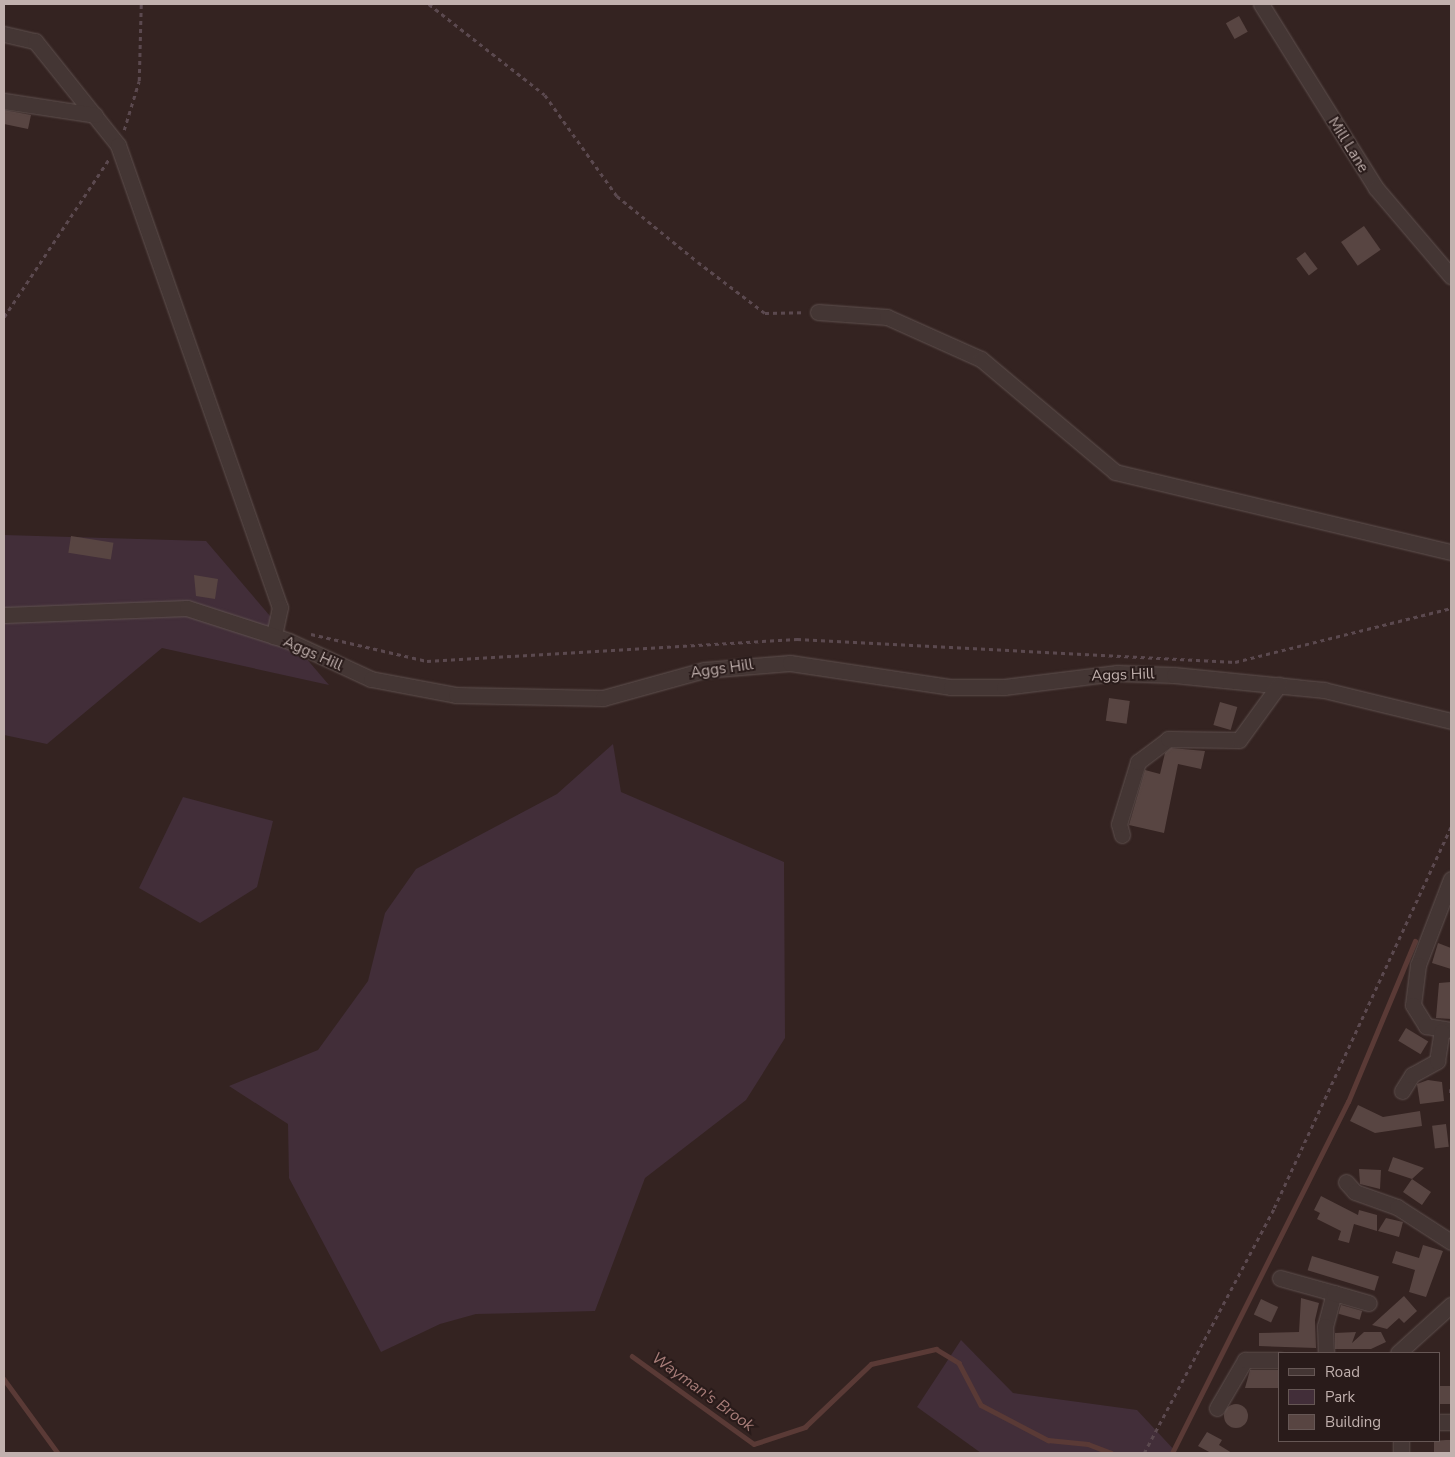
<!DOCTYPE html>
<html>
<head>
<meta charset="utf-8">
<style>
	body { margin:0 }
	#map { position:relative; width:1455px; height:1457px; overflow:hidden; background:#342321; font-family:"Nunito Sans",sans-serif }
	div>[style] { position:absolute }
	.green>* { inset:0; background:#422e39 }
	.stream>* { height:4.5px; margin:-2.25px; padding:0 2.25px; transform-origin:2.25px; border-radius:2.25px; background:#5a3a36 }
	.building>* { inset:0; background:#584542; transform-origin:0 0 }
	.round { border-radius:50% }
	.path>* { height:2.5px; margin-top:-1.25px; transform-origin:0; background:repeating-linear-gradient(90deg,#5b494f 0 4px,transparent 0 8px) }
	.roads { filter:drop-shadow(0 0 1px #5f514f) drop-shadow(0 0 1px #5f514f) }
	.minor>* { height:15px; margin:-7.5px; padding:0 7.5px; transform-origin:7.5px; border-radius:7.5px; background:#443634 }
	span { translate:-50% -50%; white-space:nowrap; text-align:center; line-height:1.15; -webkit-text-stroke:4px #291b1a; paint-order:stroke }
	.street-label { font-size:15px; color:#c1b1ae }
	.water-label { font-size:16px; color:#a87d79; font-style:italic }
	.frame { position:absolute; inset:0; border:5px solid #c1b1ae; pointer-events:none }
	.legend { position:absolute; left:1278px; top:1352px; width:162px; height:90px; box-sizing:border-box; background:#291b1a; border:1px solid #665755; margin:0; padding:6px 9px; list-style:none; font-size:15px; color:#c1b1ae }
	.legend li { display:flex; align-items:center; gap:10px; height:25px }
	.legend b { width:25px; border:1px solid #665755 }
</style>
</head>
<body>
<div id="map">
	<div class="green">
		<div style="clip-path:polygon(4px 535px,206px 541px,329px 685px,162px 648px,47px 744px,4px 735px)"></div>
		<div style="clip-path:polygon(613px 744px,621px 792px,784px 862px,785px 1038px,746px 1100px,645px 1178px,595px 1311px,476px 1314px,440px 1324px,381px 1352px,289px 1178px,288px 1124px,229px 1086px,318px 1050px,368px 981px,385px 913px,416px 869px,557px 794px)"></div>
		<div style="clip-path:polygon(183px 797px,273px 821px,257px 887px,200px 923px,139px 888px)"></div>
		<div style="clip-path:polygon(961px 1340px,1013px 1393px,1137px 1410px,1177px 1453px,981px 1453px,917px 1407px)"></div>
	</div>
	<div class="stream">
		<div style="left:632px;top:1356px;width:150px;rotate:35.8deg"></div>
		<div style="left:754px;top:1444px;width:54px;rotate:-18.4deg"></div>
		<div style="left:805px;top:1427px;width:91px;rotate:-43.7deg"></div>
		<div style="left:871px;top:1364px;width:67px;rotate:-13deg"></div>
		<div style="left:936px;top:1349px;width:27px;rotate:31deg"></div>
		<div style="left:959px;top:1363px;width:47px;rotate:62.4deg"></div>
		<div style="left:981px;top:1405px;width:76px;rotate:27.6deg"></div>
		<div style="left:1048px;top:1440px;width:40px;rotate:5.7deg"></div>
		<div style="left:1088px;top:1444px;width:25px;rotate:21deg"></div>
		<div style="left:4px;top:1379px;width:92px;rotate:53.9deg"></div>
		<div style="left:1172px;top:1453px;width:393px;rotate:-63.4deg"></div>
		<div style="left:1348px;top:1102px;width:174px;rotate:-67.4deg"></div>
	</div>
	<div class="building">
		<div style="left:1239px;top:16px;width:18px;height:15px;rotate:61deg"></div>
		<div style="clip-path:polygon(4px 110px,31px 115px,28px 129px,4px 124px)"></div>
		<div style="left:1364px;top:226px;width:29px;height:28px;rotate:55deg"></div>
		<div style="left:1305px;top:252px;width:21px;height:11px;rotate:53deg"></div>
		<div style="left:71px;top:536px;width:43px;height:17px;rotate:9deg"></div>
		<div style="clip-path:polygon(194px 575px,218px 579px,215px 599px,196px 596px)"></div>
		<div style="left:1109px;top:698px;width:21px;height:23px;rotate:8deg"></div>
		<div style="left:1220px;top:702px;width:18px;height:24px;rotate:16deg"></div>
		<div style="clip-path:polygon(1171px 748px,1205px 751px,1201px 769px,1178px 764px,1164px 833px,1129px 825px,1145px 770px,1160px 774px,1165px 753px)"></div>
		<div style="clip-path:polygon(1438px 943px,1451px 948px,1451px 969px,1432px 963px)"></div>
		<div style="clip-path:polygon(1451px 982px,1451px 1019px,1436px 1018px,1439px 983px)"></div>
		<div style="left:1406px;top:1028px;width:26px;height:15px;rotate:31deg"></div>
		<div style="clip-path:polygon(1428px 1080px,1442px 1082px,1444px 1101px,1420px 1104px,1417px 1084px)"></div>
		<div style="clip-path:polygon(1358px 1105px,1383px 1117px,1420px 1111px,1422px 1126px,1375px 1133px,1350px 1121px)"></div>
		<div style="left:1446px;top:1124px;width:23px;height:14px;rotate:83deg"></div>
		<div style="clip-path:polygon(1393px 1157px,1424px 1168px,1412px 1179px,1431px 1192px,1422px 1205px,1403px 1192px,1412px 1179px,1388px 1171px)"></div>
		<div style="clip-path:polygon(1359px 1169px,1381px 1170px,1380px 1189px,1360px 1184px)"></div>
		<div style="clip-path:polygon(1321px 1196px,1358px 1215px,1359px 1210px,1377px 1215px,1377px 1231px,1354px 1224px,1349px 1243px,1338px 1240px,1341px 1231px,1317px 1219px,1320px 1213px,1314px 1210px)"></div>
		<div style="clip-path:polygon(1386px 1218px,1403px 1222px,1399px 1237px,1378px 1231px)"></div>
		<div style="clip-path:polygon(1423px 1245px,1443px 1251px,1426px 1297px,1409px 1292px,1415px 1270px,1392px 1263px,1396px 1251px,1419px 1258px)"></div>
		<div style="left:1312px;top:1256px;width:70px;height:15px;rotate:17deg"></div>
		<div style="clip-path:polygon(1404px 1296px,1417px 1311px,1404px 1323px,1399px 1318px,1387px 1329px,1372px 1325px)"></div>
		<div style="clip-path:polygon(1301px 1298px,1319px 1303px,1315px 1320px,1316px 1348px,1259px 1346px,1259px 1333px,1299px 1332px)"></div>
		<div style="left:1261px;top:1299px;width:19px;height:17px;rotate:25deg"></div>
		<div style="left:1341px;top:1305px;width:22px;height:9px;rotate:16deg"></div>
		<div style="clip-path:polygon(1356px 1332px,1352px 1343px,1364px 1332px,1381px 1332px,1386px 1342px,1371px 1349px,1335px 1349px,1335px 1333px)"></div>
		<div style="clip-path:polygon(1250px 1370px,1279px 1370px,1279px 1388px,1245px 1388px)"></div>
		<div style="left:1451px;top:1386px;width:18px;height:12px;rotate:90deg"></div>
		<div class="round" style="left:1224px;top:1404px;width:24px;height:24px"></div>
		<div style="clip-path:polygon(1207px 1432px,1222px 1440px,1219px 1445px,1232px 1453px,1211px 1453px,1198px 1446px)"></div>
		<div style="clip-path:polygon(1446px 1440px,1451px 1440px,1451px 1453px,1434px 1453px,1434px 1441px)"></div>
	</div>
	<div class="path">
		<div style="left:429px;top:4px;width:147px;rotate:38.1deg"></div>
		<div style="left:545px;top:95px;width:124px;rotate:54.5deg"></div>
		<div style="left:617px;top:196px;width:104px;rotate:39.2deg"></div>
		<div style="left:698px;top:262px;width:84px;rotate:37.3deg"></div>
		<div style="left:765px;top:313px;width:39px;rotate:-1deg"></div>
		<div style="left:124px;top:130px;width:51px;rotate:-73deg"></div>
		<div style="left:139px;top:81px;width:77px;rotate:-88.5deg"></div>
		<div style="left:4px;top:317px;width:190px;rotate:-56.4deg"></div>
		<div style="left:311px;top:634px;width:119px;rotate:13.1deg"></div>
		<div style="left:427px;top:661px;width:371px;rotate:-3.4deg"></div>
		<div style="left:797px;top:639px;width:439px;rotate:3deg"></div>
		<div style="left:1235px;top:662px;width:223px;rotate:-14deg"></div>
		<div style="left:1451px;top:1089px;width:7px;rotate:90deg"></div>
		<div style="left:1144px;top:1453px;width:277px;rotate:-62deg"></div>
		<div style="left:1274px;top:1208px;width:420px;rotate:-65.1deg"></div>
	</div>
	<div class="roads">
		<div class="minor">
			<div style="left:1261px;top:4px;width:217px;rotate:58deg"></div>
			<div style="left:1376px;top:188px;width:116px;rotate:49.6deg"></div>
			<div style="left:4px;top:34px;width:32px;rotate:13deg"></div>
			<div style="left:35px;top:41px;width:133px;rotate:51.4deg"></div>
			<div style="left:118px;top:145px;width:490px;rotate:70.7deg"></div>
			<div style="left:280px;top:607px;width:30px;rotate:102deg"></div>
			<div style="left:4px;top:101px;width:92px;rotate:8.7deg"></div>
			<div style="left:818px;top:312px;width:69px;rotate:4.1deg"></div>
			<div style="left:887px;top:317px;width:103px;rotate:24.1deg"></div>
			<div style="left:981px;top:359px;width:175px;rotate:40.1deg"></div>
			<div style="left:1115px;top:472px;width:345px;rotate:13.4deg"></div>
			<div style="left:4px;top:615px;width:183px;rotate:-2.2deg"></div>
			<div style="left:187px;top:608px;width:107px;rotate:17.9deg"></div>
			<div style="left:289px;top:641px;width:90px;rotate:24.9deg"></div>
			<div style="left:371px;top:679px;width:86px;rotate:10.7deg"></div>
			<div style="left:456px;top:695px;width:147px;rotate:1.2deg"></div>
			<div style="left:603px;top:698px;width:105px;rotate:-15.5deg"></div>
			<div style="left:704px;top:670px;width:86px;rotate:-4.7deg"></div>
			<div style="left:790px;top:663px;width:163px;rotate:8.5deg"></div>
			<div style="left:951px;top:687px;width:53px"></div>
			<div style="left:1004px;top:687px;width:114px;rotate:-7.1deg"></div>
			<div style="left:1117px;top:673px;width:57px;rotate:2deg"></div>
			<div style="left:1174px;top:675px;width:151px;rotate:5.7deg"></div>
			<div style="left:1324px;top:690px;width:131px;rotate:13.7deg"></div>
			<div style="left:1122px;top:835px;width:11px;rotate:-105deg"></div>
			<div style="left:1119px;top:824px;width:65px;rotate:-73deg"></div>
			<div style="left:1138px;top:762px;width:38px;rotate:-37deg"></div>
			<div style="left:1168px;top:739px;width:71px;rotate:0.8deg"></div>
			<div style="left:1239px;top:740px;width:68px;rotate:-54deg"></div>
			<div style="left:1451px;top:879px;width:92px;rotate:111deg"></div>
			<div style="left:1418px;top:965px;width:40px;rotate:97.1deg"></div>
			<div style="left:1413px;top:1005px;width:25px;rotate:58deg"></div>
			<div style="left:1426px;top:1026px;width:25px;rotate:9deg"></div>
			<div style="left:1402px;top:1091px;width:19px;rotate:-58deg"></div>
			<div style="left:1412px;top:1075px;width:29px;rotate:-29deg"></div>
			<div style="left:1437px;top:1061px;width:30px;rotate:-81deg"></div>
			<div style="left:1346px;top:1182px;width:13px;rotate:48deg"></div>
			<div style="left:1355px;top:1192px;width:45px;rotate:19.7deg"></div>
			<div style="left:1397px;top:1207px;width:64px;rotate:32.9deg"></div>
			<div style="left:1280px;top:1278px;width:56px;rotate:15.5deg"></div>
			<div style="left:1334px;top:1293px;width:34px;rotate:105deg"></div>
			<div style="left:1325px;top:1326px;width:27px;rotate:88deg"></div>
			<div style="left:1334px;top:1293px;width:36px;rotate:16deg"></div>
			<div style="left:1398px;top:1353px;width:72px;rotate:-42.2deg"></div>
			<div style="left:1217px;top:1408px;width:56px;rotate:-59.7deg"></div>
			<div style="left:1245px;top:1360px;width:34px"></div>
			<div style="left:1439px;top:1422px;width:12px"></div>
			<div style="left:1401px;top:1441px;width:12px;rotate:90deg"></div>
		</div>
	</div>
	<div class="street-label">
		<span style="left:1348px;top:145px;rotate:58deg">Mill Lane</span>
		<span style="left:313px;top:654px;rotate:24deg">Aggs Hill</span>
		<span style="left:722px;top:669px;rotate:-8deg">Aggs Hill</span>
		<span style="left:1123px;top:675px;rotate:-2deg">Aggs Hill</span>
	</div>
	<div class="water-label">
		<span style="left:703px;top:1392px;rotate:36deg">Wayman's Brook</span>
	</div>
	<div class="frame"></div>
	<ul class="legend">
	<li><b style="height:6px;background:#443634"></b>Road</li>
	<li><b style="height:14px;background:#422e39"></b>Park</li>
	<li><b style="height:14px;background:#584542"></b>Building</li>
	</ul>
</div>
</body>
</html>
